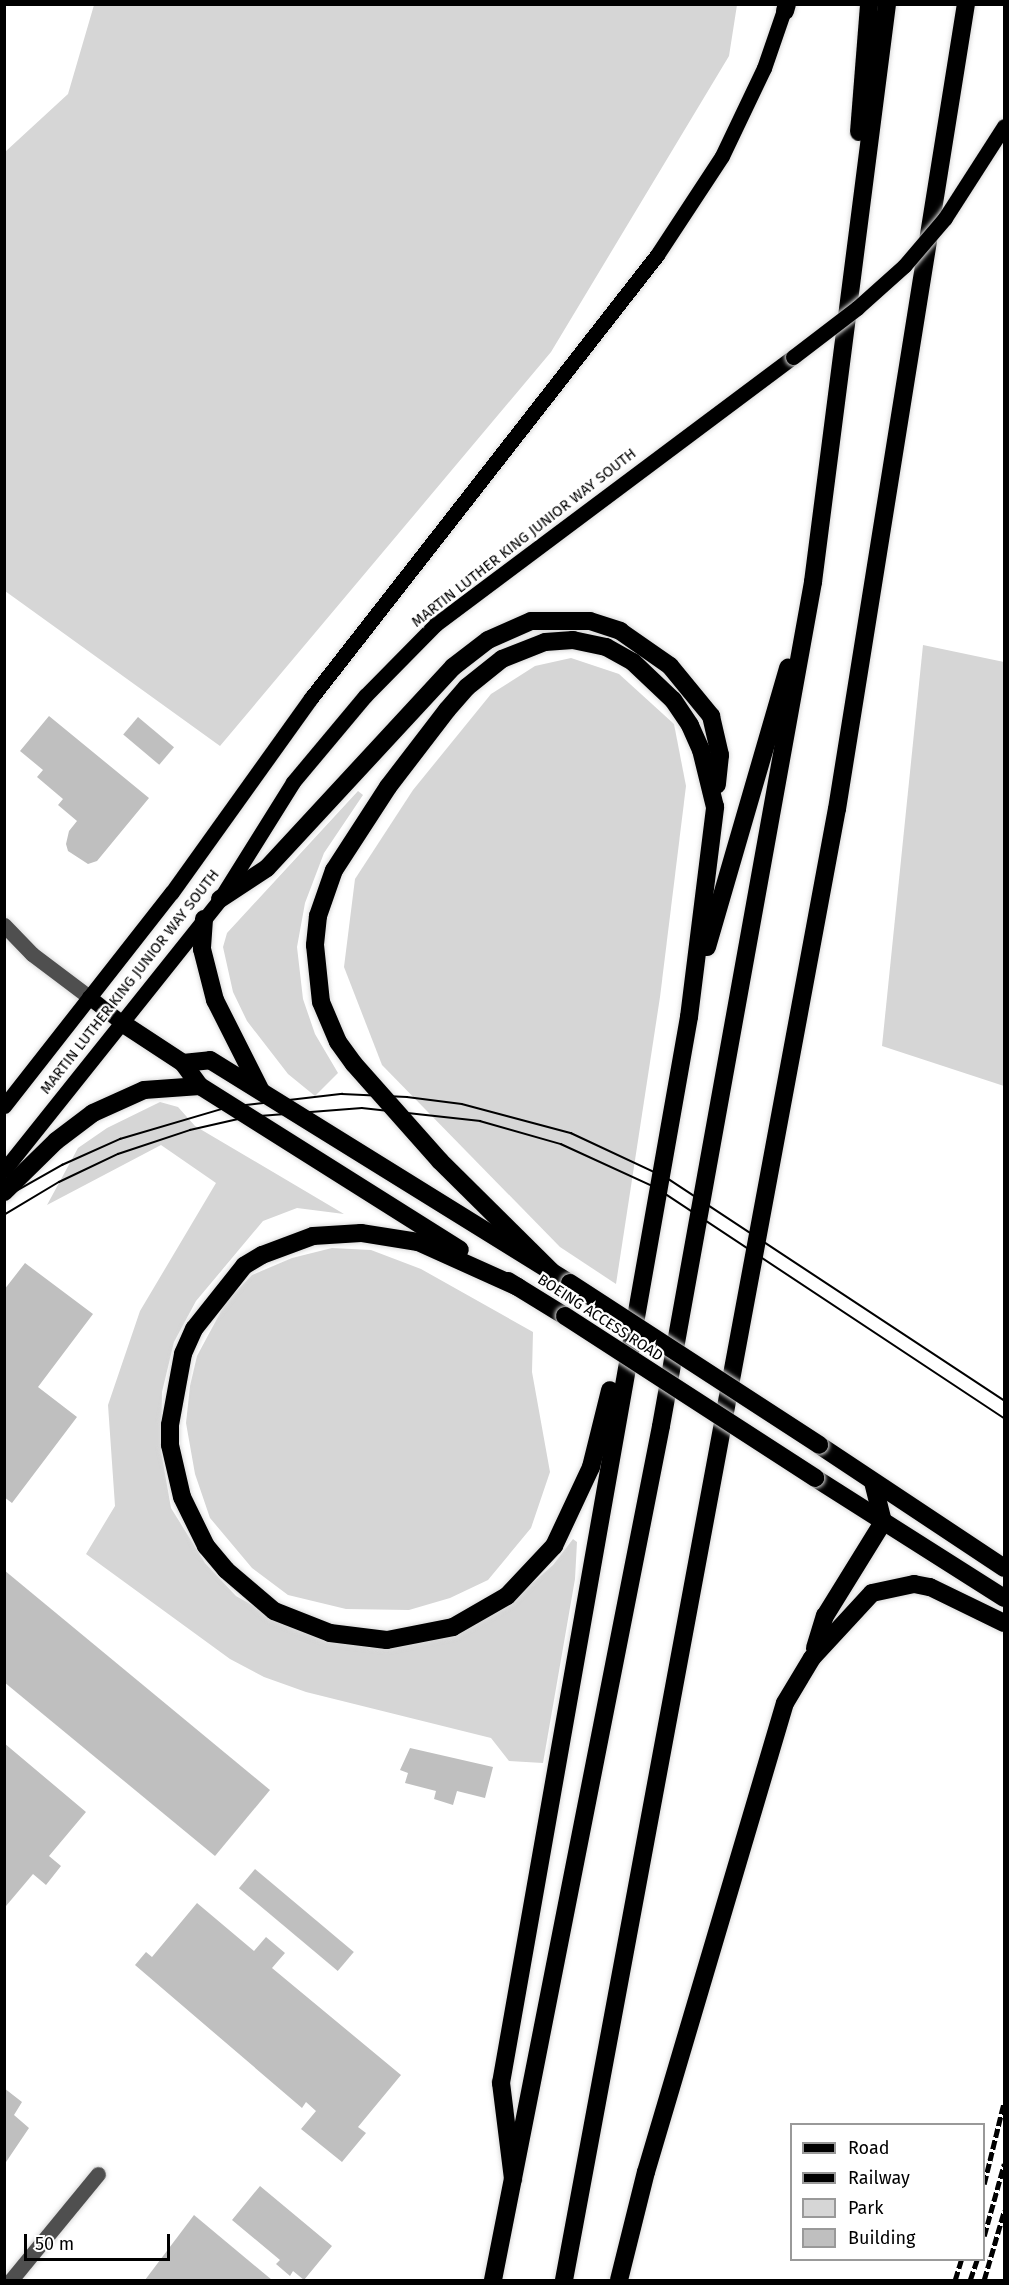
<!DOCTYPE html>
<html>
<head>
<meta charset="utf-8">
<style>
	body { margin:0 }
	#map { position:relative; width:1009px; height:2285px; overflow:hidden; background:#fff; font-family:"Fira Sans",sans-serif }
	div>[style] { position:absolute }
	.green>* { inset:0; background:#d6d6d6 }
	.building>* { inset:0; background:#bfbfbf; transform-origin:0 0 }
	.roads { filter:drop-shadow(0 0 2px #dbdbdb) drop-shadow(0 0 2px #dbdbdb) }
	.minor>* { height:15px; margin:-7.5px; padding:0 7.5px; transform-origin:7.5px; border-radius:7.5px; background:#4f4f4f }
	.major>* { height:15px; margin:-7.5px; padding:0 7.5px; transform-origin:7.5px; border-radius:7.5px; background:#000 }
	.highway>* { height:18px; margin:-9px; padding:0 9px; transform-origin:9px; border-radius:9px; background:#000 }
	.tram>* { height:1.5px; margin:-0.75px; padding:0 0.75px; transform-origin:0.75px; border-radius:0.75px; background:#000 }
	.rail>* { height:4.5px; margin-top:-2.25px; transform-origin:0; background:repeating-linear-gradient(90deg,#000 0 9px,transparent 0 12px) }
	.bridges { filter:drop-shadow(0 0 2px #dbdbdb) drop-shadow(0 0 2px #dbdbdb) }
	.major-bridge>* { height:15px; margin:-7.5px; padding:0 7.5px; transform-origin:7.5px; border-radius:7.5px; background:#000 }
	.highway-bridge>* { height:18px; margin:-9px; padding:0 9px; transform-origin:9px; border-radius:9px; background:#000 }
	span { translate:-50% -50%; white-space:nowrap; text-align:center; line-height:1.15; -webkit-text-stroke:4.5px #fff; paint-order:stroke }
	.street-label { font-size:15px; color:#000 }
	.frame { position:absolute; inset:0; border:6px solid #000; pointer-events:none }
	.legend { position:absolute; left:790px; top:2123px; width:195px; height:138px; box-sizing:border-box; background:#fff; border:2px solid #999; margin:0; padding:8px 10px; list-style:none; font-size:18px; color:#000 }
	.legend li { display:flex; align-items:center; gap:12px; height:30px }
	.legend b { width:30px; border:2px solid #999 }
	.scale { position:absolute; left:24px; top:2234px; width:146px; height:27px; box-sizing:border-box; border:3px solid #000; border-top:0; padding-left:8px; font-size:18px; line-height:21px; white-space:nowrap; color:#000; -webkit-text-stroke:4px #fff; paint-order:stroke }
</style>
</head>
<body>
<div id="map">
	<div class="green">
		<div style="clip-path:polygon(94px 5px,737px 5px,729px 56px,551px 352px,220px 746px,5px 591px,5px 152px,68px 94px)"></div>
		<div style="clip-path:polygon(923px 645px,1004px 662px,1004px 1086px,882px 1046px)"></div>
		<div style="clip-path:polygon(571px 658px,619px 674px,674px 724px,686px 786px,660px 997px,616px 1284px,560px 1247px,382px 1065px,344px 967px,355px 879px,413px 790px,491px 694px,535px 666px)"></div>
		<div style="clip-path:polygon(358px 791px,363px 795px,324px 853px,305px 903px,297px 947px,303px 999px,315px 1034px,338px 1073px,315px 1096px,288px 1074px,247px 1021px,233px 992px,223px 947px,227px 933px)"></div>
		<div style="clip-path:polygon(160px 1102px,178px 1107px,195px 1126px,344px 1214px,297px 1208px,263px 1221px,196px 1301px,174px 1342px,162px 1392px,161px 1451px,171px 1508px,205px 1563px,236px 1596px,291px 1627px,370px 1648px,405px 1645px,512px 1601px,553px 1565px,573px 1539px,577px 1542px,575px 1579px,543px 1763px,509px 1761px,491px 1738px,306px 1692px,264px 1677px,230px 1659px,86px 1554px,115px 1506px,108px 1405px,140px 1311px,216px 1183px,161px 1145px,47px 1205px,78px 1148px,107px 1128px)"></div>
		<div style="clip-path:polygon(332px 1248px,371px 1250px,421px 1269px,533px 1332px,532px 1372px,550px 1472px,531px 1528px,488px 1580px,450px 1598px,409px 1610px,346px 1609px,288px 1595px,252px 1568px,210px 1518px,195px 1474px,186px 1423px,190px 1386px,197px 1356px,226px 1302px,252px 1275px,292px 1258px)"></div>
	</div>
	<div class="building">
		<div style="clip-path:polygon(49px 716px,149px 798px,97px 861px,88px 864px,68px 851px,66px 844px,69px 831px,77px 821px,58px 805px,63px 799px,37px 777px,43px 770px,20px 751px)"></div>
		<div style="left:138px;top:717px;width:47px;height:23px;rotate:40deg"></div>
		<div style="clip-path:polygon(25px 1263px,93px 1314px,38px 1387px,77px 1417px,12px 1503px,4px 1497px,4px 1290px)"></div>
		<div style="clip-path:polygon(4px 1570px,270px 1790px,215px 1856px,4px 1682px)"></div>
		<div style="clip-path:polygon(4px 1743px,86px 1812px,49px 1856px,61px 1866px,46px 1885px,33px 1874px,6px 1906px)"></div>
		<div style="clip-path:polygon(410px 1748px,493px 1767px,485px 1798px,457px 1791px,453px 1805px,434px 1799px,436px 1791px,405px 1783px,408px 1773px,400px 1770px)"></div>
		<div style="left:255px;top:1869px;width:129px;height:25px;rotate:40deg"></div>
		<div style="clip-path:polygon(197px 1903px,254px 1951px,266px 1937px,285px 1953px,272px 1968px,401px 2075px,358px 2127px,366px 2133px,342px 2162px,301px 2129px,316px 2111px,306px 2102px,302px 2108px,135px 1965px,146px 1952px,152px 1957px)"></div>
		<div style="clip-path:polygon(4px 2088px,22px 2102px,14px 2115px,29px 2128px,4px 2165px)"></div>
		<div style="clip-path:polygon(260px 2186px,332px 2246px,304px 2280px,293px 2271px,290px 2276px,276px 2264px,280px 2260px,232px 2220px)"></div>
		<div style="clip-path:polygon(194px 2215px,272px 2280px,145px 2280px)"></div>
	</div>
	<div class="roads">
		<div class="minor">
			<div style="left:4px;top:925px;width:40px;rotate:46deg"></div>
			<div style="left:32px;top:954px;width:71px;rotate:37deg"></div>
			<div style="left:11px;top:2280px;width:137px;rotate:-50.6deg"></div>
		</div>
		<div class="major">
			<div style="left:89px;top:997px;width:42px;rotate:38.2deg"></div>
			<div style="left:4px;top:1106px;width:272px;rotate:-51.9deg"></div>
			<div style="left:172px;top:892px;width:239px;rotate:-54.4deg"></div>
			<div style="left:311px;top:698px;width:562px;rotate:-52.01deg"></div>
			<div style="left:657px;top:255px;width:118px;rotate:-56.7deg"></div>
			<div style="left:722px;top:156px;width:98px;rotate:-64.5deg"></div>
			<div style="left:764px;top:68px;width:68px;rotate:-71deg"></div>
			<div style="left:4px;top:1170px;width:347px;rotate:-51.4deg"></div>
			<div style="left:220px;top:899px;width:138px;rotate:-58deg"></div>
			<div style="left:293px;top:782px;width:112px;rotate:-50.1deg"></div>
			<div style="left:365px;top:696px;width:101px;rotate:-45.4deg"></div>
			<div style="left:436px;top:624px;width:446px;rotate:-36.8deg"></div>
		</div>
		<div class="highway">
			<div style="left:785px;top:11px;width:7px;rotate:-74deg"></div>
			<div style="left:859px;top:132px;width:128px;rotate:-85.5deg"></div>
			<div style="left:220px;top:899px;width:56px;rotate:-33.4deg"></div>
			<div style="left:267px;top:868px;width:274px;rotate:-47.2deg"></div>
			<div style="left:453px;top:667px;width:44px;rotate:-37.6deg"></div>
			<div style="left:488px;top:640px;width:47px;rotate:-23.8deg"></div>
			<div style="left:531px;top:621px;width:59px"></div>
			<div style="left:590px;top:621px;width:32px;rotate:18deg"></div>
			<div style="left:620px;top:631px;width:61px;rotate:35deg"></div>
			<div style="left:670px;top:666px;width:65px;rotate:50.6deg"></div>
			<div style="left:711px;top:716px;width:40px;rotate:77deg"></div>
			<div style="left:720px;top:755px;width:30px;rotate:96deg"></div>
			<div style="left:204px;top:919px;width:30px;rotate:94deg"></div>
			<div style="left:202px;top:949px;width:53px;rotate:75.7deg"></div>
			<div style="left:215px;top:1000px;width:102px;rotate:63.2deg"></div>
			<div style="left:707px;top:947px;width:291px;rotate:-73.8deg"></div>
			<div style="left:122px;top:1023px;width:73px;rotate:33.3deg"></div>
			<div style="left:183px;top:1063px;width:29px;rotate:54deg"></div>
			<div style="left:200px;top:1086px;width:307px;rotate:32.2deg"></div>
			<div style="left:183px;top:1063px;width:27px;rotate:-6deg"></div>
			<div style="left:210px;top:1060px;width:423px;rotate:31.8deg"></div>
			<div style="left:4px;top:1192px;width:73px;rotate:-44.4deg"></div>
			<div style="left:56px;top:1141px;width:46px;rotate:-37.1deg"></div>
			<div style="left:93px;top:1113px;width:56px;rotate:-24.3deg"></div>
			<div style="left:144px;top:1090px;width:56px;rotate:-4.1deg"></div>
			<div style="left:508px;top:1281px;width:67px;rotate:31.6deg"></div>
			<div style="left:518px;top:1287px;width:110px;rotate:-155.8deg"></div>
			<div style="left:418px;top:1242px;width:58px;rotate:-171deg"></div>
			<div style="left:361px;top:1233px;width:48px;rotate:176.4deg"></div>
			<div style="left:313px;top:1236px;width:54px;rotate:159.6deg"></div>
			<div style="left:262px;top:1255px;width:21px;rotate:149deg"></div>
			<div style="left:244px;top:1266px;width:80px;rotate:128.4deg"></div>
			<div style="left:194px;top:1329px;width:27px;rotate:114deg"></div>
			<div style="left:183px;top:1354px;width:72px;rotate:100.4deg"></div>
			<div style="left:170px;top:1425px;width:20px;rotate:90deg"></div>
			<div style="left:170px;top:1445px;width:53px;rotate:77deg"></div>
			<div style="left:182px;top:1497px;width:55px;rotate:63.9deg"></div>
			<div style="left:206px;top:1546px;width:31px;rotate:50deg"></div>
			<div style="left:226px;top:1570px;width:63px;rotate:40.5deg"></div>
			<div style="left:274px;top:1611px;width:60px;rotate:21.4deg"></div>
			<div style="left:330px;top:1633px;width:57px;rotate:7deg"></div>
			<div style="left:387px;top:1640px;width:67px;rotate:-11.1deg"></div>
			<div style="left:453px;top:1627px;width:62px;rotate:-29.9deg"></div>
			<div style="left:507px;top:1596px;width:69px;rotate:-46.8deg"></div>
			<div style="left:554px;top:1546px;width:87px;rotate:-64.9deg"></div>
			<div style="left:591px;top:1467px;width:79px;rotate:-76.1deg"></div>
			<div style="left:819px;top:1445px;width:222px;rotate:33.6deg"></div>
			<div style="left:815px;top:1478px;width:224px;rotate:32.4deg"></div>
			<div style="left:815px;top:1648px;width:34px;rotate:-73deg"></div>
			<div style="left:825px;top:1616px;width:110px;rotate:-58.3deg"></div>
			<div style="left:883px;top:1522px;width:41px;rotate:-104deg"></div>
			<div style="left:513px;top:2179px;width:97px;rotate:-97.1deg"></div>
			<div style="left:501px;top:2083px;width:1082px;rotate:-80deg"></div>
			<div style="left:689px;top:1017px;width:212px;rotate:-82.9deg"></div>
			<div style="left:715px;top:807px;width:59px;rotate:-103.8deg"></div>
			<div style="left:701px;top:750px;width:27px;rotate:-114deg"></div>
			<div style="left:690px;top:725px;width:30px;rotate:-124deg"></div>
			<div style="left:673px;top:700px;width:55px;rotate:-136.5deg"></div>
			<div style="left:633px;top:662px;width:31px;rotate:-151deg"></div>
			<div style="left:606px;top:647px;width:34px;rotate:-168deg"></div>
			<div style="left:573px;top:640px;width:28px;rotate:176deg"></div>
			<div style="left:545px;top:642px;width:46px;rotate:158.4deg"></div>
			<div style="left:502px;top:659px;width:45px;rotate:141.3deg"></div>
			<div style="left:467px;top:687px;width:30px;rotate:131deg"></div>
			<div style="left:447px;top:710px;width:97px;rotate:127.5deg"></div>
			<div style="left:388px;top:787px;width:99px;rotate:123deg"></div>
			<div style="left:334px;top:870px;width:49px;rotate:109.2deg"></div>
			<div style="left:318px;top:916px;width:29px;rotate:96deg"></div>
			<div style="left:315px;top:945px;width:57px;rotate:84deg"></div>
			<div style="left:321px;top:1002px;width:43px;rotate:67deg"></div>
			<div style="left:338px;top:1042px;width:27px;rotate:54deg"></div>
			<div style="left:354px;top:1064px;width:130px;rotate:48.4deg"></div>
			<div style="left:440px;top:1161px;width:156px;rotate:44.7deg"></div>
			<div style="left:493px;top:2280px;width:870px;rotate:-78.87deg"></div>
			<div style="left:661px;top:1426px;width:858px;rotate:-79.79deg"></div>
			<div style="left:813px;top:582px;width:583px;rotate:-82.7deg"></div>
			<div style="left:564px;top:2280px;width:1496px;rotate:-79.49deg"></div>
			<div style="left:837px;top:809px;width:815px;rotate:-80.9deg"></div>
			<div style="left:619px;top:2280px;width:111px;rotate:-76deg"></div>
			<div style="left:646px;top:2172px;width:489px;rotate:-73.5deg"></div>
			<div style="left:785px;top:1703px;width:52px;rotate:-59deg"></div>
			<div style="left:812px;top:1658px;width:88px;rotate:-47.3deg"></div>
			<div style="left:872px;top:1593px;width:43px;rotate:-12.1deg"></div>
			<div style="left:914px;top:1584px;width:16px;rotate:11deg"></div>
			<div style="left:930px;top:1587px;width:82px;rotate:25.9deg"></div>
		</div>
	</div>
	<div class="tram">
		<div style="left:4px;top:1198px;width:67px;rotate:-29.6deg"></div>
		<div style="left:62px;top:1165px;width:64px;rotate:-24.1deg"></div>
		<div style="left:120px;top:1139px;width:114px;rotate:-16.4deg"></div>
		<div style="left:229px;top:1107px;width:114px;rotate:-6.6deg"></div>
		<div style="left:342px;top:1094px;width:65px;rotate:2.6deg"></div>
		<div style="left:407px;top:1097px;width:55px;rotate:7.3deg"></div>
		<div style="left:462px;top:1104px;width:113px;rotate:14.9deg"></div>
		<div style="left:571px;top:1133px;width:106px;rotate:25.1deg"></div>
		<div style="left:667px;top:1178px;width:404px;rotate:33.4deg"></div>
		<div style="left:4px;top:1215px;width:64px;rotate:-31deg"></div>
		<div style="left:59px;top:1182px;width:65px;rotate:-25.4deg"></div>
		<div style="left:118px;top:1154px;width:76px;rotate:-18.4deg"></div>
		<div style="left:190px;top:1130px;width:58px;rotate:-12.8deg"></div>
		<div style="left:247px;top:1117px;width:115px;rotate:-4.5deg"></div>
		<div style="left:362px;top:1108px;width:119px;rotate:6.3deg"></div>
		<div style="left:480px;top:1121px;width:84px;rotate:15.9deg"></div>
		<div style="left:561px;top:1144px;width:103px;rotate:24.6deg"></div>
		<div style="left:655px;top:1187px;width:419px;rotate:33.5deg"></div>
	</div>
	<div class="rail">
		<div style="left:984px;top:2184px;width:84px;rotate:-76.3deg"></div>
		<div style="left:984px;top:2236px;width:75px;rotate:-74.5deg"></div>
		<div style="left:955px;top:2280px;width:21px;rotate:-73deg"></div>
		<div style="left:970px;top:2280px;width:21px;rotate:-71deg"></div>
		<div style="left:984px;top:2280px;width:72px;rotate:-73.8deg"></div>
	</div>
	<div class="bridges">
		<div class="major-bridge">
			<div style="left:793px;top:357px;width:81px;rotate:-37.4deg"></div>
			<div style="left:857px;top:308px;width:63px;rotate:-41.8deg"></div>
			<div style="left:904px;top:266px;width:63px;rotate:-49.5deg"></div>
			<div style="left:945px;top:218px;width:109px;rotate:-57.3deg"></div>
		</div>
		<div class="highway-bridge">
			<div style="left:570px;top:1283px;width:297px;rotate:33deg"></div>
			<div style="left:565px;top:1316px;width:298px;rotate:32.9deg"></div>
		</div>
	</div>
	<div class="street-label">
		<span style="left:524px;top:538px;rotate:-38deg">MARTIN LUTHER KING JUNIOR WAY SOUTH</span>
		<span style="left:130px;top:982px;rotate:-52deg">MARTIN LUTHER KING JUNIOR WAY SOUTH</span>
		<span style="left:600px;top:1318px;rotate:33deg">BOEING ACCESS ROAD</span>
	</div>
	<div class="frame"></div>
	<ul class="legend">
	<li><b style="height:8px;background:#000"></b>Road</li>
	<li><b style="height:8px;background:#000"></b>Railway</li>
	<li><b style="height:16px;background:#d6d6d6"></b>Park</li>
	<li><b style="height:16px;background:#bfbfbf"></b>Building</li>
	</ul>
	<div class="scale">50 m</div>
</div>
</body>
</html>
